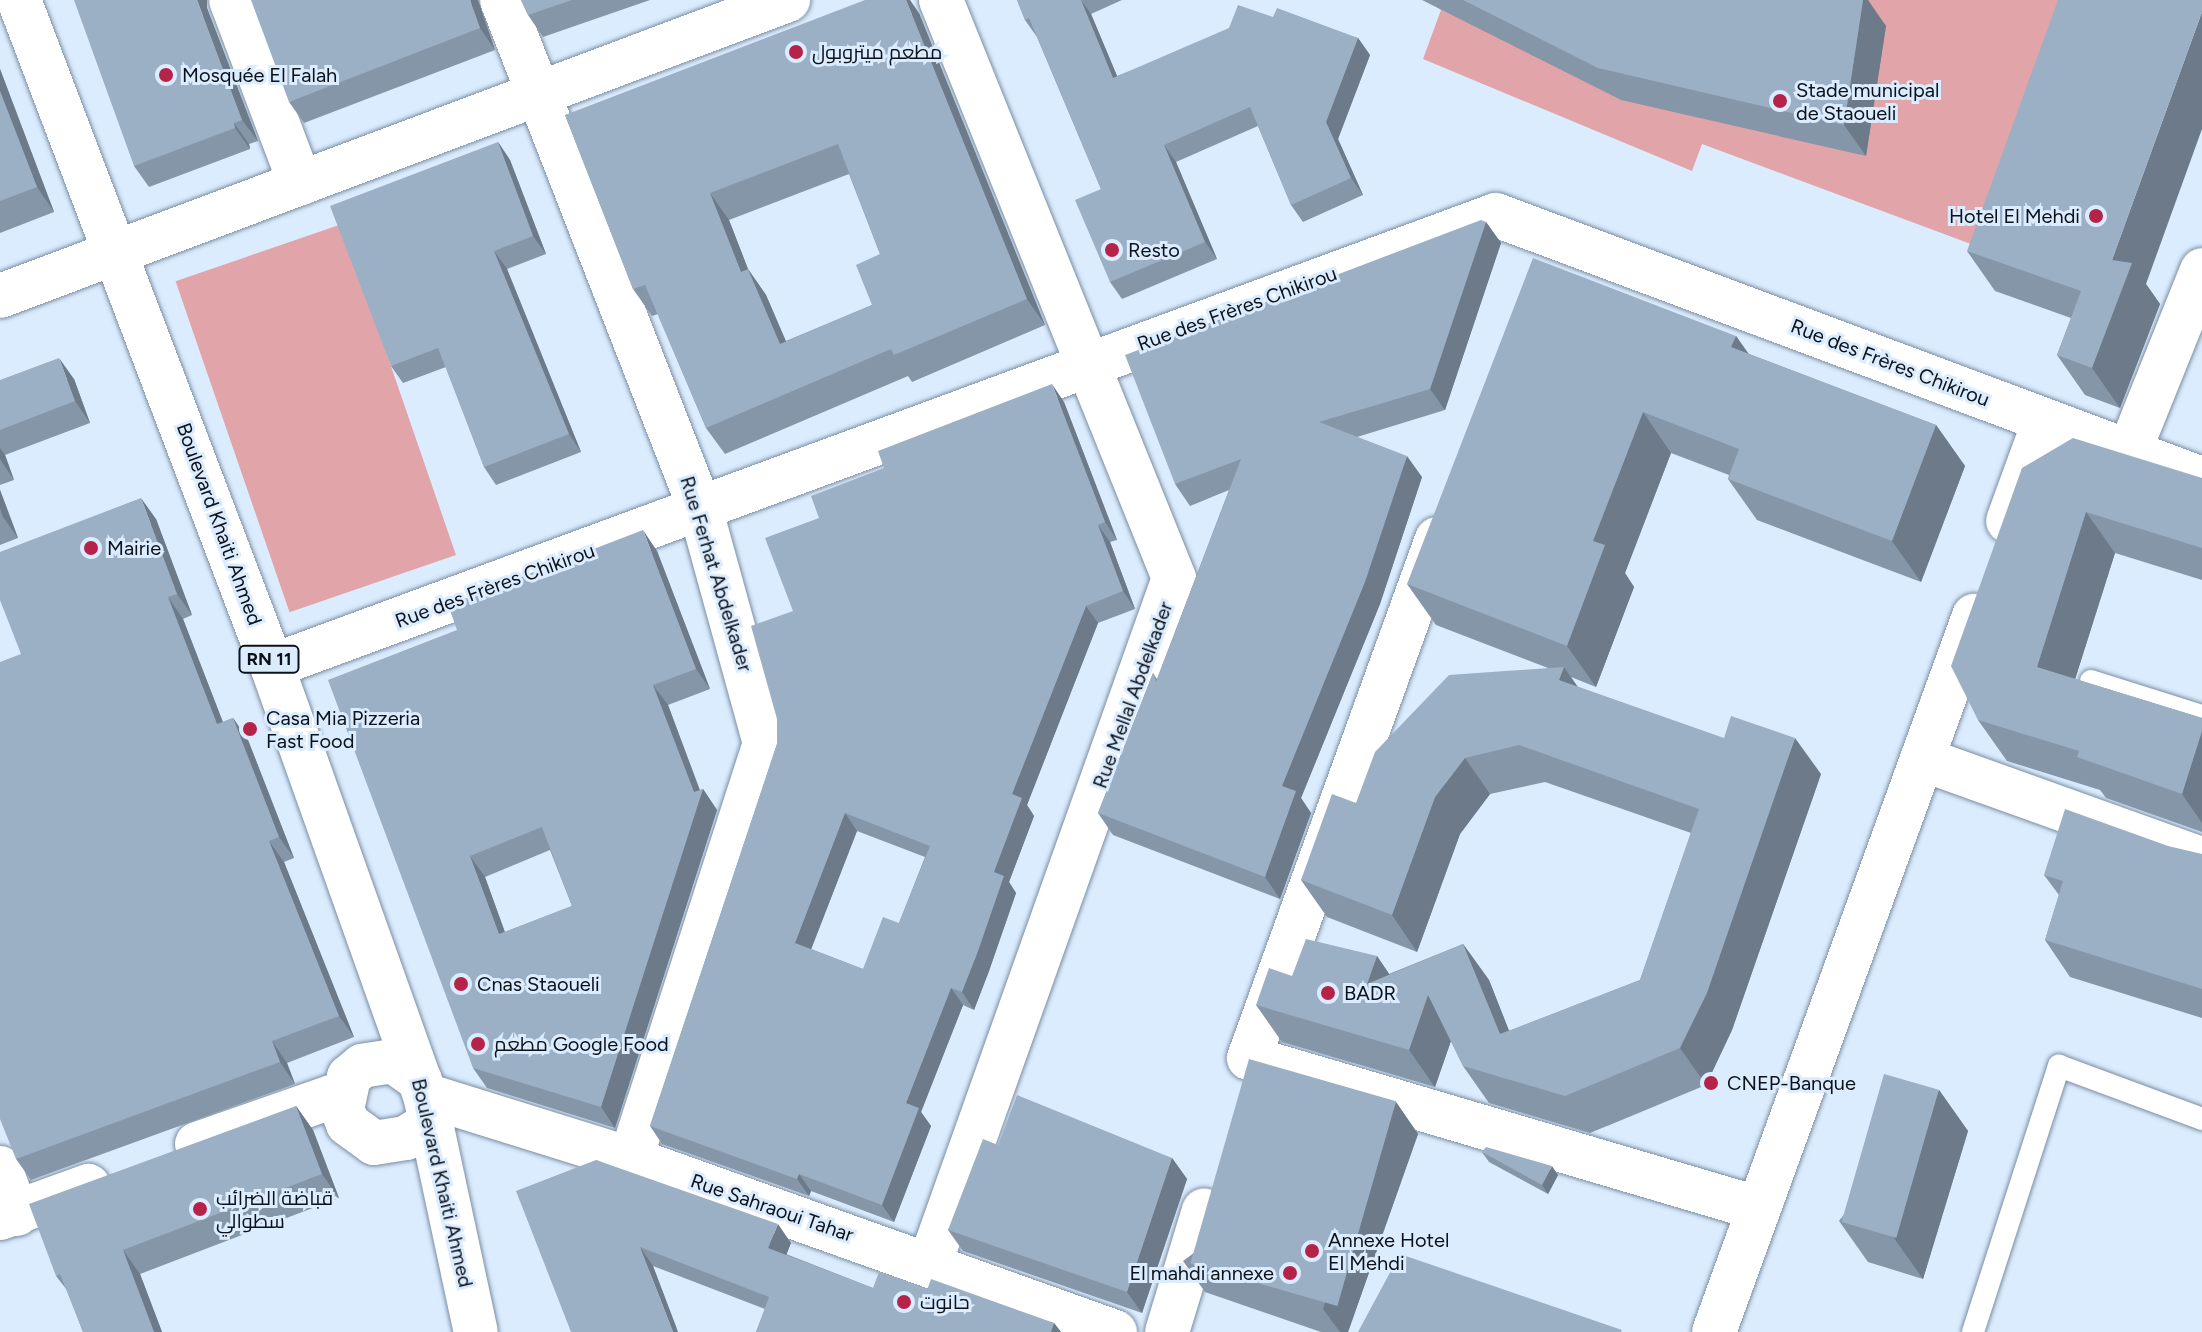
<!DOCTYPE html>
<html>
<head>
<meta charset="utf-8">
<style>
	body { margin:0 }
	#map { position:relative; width:2202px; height:1332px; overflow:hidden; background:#dcecff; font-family:Figtree,Cairo,sans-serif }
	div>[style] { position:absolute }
	.green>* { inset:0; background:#e1a4a9; transform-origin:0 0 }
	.roads { filter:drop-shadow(0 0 2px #7a8da2) drop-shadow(0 0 2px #7a8da2) }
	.lane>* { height:22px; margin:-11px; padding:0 11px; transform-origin:11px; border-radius:11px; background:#fff }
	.street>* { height:44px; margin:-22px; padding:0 22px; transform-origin:22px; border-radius:22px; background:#fff }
	.highway>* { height:44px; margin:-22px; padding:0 22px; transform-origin:22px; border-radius:22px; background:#fff }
	.wall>* { inset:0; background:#8596a9 }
	.shaded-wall>* { inset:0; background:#6c7a8a }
	.building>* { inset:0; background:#9bafc5; transform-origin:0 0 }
	.dots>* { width:22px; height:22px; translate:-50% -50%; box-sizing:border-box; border:4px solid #dcecff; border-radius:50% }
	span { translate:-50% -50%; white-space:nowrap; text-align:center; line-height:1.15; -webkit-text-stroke:6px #dcecff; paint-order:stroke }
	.shield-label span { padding:2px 6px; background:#dcecff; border:2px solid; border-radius:6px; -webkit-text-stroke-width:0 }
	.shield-label { font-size:18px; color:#0b121a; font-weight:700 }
	.poi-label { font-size:20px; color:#0b121a }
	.left { translate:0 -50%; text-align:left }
	.right { translate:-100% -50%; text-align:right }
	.street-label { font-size:20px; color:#0b121a }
</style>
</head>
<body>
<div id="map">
	<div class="green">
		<div style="clip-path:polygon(1427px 0,2074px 0,1979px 247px,1702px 144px,1692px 171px,1423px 59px,1441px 10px)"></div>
		<div style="left:342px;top:224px;width:350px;height:176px;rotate:71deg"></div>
	</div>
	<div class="roads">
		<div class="lane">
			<div style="left:2091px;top:681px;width:116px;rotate:17.5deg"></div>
			<div style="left:1973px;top:1332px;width:280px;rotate:-72.1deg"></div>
			<div style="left:2059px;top:1066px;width:153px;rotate:20.3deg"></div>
		</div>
		<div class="street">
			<div style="left:231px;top:0;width:196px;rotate:69.3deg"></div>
			<div style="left:502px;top:0;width:548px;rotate:68.72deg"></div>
			<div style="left:701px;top:511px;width:241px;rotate:74.6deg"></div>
			<div style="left:765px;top:743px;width:437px;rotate:107.9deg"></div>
			<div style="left:0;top:296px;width:842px;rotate:-20.59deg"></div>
			<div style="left:2129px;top:452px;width:196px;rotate:-68.1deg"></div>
			<div style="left:2008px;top:521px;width:105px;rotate:-70deg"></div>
			<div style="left:1437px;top:539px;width:552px;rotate:109.91deg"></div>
			<div style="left:1249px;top:1058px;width:530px;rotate:16.45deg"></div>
			<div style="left:272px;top:666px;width:1304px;rotate:-20.23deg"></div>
			<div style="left:1496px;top:215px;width:754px;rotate:20.5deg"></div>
			<div style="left:1922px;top:759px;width:297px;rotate:19.7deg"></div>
			<div style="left:420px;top:1080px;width:33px;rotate:-145deg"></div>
			<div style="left:393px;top:1061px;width:31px;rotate:171deg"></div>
			<div style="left:362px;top:1066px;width:17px;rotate:140deg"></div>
			<div style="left:349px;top:1077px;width:33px;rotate:102deg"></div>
			<div style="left:342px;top:1109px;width:16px;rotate:68deg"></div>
			<div style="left:348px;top:1124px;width:32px;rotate:36deg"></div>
			<div style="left:374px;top:1143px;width:32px;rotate:-9deg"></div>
			<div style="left:406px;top:1138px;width:31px;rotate:-33deg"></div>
			<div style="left:425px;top:1095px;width:216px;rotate:17.3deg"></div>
			<div style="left:631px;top:1159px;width:514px;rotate:19.67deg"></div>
			<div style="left:197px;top:1144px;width:155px;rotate:-19.3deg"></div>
			<div style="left:0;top:1168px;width:49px;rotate:69.7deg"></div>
			<div style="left:0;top:1218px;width:94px;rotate:-20deg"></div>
			<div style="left:930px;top:1263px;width:727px;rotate:-70.39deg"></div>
			<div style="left:1174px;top:578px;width:623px;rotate:-111.96deg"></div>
			<div style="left:1167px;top:1332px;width:127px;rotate:-73.1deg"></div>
			<div style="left:1714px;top:1332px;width:762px;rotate:-70.04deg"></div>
		</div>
		<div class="highway">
			<div style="left:19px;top:0;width:712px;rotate:69.2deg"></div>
			<div style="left:272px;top:666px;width:455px;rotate:70.4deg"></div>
			<div style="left:425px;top:1095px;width:242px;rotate:77.9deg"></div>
		</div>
	</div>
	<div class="wall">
		<div style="clip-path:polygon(478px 0,495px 50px,304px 123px,289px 102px)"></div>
		<div style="clip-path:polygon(521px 0,650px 0,543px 37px,528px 15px)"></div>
		<div style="clip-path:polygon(1017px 0,1122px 0,1091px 14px,1117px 76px,1273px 17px,1358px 38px,1370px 55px,1338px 139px,1363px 195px,1303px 222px,1291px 205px,1258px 126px,1176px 162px,1217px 259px,1122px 299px,1110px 282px,1101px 189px,1037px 37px,1025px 20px)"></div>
		<div style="clip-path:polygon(1422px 0,1863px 0,1886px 26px,1866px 156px,1621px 100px)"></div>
		<div style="clip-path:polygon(207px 8px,258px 141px,249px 144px,250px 149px,149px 187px,134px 166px)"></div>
		<div style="clip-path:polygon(evenodd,919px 13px,1045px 325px,912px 382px,908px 376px,725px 454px,706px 428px,658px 314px,652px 316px,633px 289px,565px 115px,919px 13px,849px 174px,880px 254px,872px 305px,786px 341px,766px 295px,748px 269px,729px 220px,849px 174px)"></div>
		<div style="clip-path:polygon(0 69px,54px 212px,0 233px)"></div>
		<div style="clip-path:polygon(498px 142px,510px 160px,546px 254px,507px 269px,581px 452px,496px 485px,484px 467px,446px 367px,403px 383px,391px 366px)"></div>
		<div style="clip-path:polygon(1486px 222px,1501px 243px,1445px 410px,1357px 437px,1422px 477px,1380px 604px,1301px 798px,1311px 813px,1280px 899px,1113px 835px,1098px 813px,1153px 673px,1157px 679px,1229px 490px,1190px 506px,1175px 484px)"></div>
		<div style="clip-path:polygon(1967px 251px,2146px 284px,2160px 304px,2120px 408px,2085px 395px,2057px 355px,2071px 318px,1995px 291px)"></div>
		<div style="clip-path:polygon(1736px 336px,1749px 354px,1936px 425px,1965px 466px,1921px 582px,1757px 520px,1728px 479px,1729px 475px,1671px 453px,1625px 573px,1634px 587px,1596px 687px,1571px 677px,1578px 687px,1821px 774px,1732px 1030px,1706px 1085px,1590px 1133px,1489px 1103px,1463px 1066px,1451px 1041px,1435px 1087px,1282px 1042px,1256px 1005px,1292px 976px,1377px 956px,1389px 974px,1463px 944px,1489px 980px,1509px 1031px,1640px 980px,1691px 833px,1545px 782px,1490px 794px,1460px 834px,1417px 952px,1327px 917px,1301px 880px,1356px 803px,1548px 668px,1436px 625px,1407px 584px)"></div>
		<div style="clip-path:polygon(74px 379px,90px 423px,5px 455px,14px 480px,0 485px,0 380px)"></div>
		<div style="clip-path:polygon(evenodd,1064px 402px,1117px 540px,1110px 542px,1135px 609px,1098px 623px,1027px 805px,1034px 816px,1009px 882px,1016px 893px,989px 971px,974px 1010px,963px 1005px,921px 1112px,931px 1126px,894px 1222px,811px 1191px,809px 1196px,662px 1144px,650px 1126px,777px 744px,793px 611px,819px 518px,1064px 402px,857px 831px,925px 857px,899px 923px,863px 969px,811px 949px,857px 831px)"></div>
		<div style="clip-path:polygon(2022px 468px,2202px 478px,2202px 580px,2115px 553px,2075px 679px,2202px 718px,2202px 832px,2106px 798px,2100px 790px,2007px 761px,1978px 720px)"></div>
		<div style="clip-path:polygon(0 490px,18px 538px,0 545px)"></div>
		<div style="clip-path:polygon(156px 519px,192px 615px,183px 619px,223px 722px,233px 718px,248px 740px,294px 858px,284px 862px,354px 1037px,287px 1063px,295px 1084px,31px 1180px,16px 1159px,21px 654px)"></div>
		<div style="clip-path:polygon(evenodd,657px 551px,710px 689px,668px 705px,700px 790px,703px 789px,717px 810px,615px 1128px,487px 1088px,473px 1068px,457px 630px,657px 551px,550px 850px,572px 906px,505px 932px,485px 877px,550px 850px)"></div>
		<div style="clip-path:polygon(2202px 854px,2202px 1018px,2070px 977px,2045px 940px,2059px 895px,2044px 875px)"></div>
		<div style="clip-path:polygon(1939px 1090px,1968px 1131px,1923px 1279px,1868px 1262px,1839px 1221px)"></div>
		<div style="clip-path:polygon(1396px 1102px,1418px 1134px,1348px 1332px,1321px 1332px,1205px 1292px,1183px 1261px)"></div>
		<div style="clip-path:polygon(296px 1106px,313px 1130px,339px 1198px,140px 1274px,162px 1332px,83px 1332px,67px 1290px,56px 1276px)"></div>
		<div style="clip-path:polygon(998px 1145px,1172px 1158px,1187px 1179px,1142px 1313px,963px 1251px,948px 1230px)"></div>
		<div style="clip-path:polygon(1482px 1152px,1558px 1175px,1548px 1194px,1489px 1162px)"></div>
		<div style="clip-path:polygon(596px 1160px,791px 1243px,786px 1254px,873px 1288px,927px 1290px,1054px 1323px,1061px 1332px,756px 1332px,765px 1309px,653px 1266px,678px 1332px)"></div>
	</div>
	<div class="shaded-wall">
		<div style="clip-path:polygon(197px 0,207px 0,207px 8px,258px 141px,242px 120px)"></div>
		<div style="clip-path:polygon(470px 0,478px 0,495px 50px,480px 28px)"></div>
		<div style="clip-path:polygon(906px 0,910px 0,919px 13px,1045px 325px,1027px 299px)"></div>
		<div style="clip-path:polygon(1081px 0,1091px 14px,1125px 95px,1113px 78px)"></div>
		<div style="clip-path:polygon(1863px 0,1868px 0,1886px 26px,1866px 156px,1844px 125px)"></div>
		<div style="clip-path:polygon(2202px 12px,2202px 129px,2146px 284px,2160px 304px,2120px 408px,2092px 368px,2112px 260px)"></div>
		<div style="clip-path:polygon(1358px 38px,1370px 55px,1338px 139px,1363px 195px,1351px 178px,1326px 122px)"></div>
		<div style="clip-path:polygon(0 69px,54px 212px,37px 187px,0 91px)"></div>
		<div style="clip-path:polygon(234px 123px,249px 144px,250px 149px,235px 128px)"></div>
		<div style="clip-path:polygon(498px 142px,510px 160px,546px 254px,533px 236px)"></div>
		<div style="clip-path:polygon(1164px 145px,1176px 162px,1217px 259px,1205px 242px)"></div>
		<div style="clip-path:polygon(710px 193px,729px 220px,748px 269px,766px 295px,798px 370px,780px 344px,741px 272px)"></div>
		<div style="clip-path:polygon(1486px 222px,1501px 243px,1445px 410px,1430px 389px)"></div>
		<div style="clip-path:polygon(494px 251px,507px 269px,581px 452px,569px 434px)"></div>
		<div style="clip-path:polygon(1736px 336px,1764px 377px,1731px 347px)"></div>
		<div style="clip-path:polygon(59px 358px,74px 379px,90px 423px,75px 401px)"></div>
		<div style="clip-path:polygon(1052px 384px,1064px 402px,1117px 540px,1105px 522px)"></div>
		<div style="clip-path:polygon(1643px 412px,1671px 453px,1625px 573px,1634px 587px,1596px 687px,1567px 646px,1593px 541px)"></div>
		<div style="clip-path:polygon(1936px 425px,1965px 466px,1921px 582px,1892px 541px)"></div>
		<div style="clip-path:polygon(0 448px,5px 455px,14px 480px,0 459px)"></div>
		<div style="clip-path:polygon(1407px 456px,1422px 477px,1380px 604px,1301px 798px,1311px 813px,1280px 899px,1265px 877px,1282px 786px)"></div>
		<div style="clip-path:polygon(0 490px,18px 538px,3px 517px,0 508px)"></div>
		<div style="clip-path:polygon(141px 498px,156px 519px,192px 615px,177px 594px)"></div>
		<div style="clip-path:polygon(2086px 512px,2115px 553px,2066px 708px,2037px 667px)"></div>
		<div style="clip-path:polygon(1098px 525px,1110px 542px,1135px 609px,1123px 591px)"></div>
		<div style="clip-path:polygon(643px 530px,657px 551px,710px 689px,696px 669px)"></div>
		<div style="clip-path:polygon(168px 597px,183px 619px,232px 746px,217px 724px)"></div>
		<div style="clip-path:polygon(1086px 606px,1098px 623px,1027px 805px,1034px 816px,1009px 882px,1016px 893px,989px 971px,974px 1010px,962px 992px,994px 872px,1012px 794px)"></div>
		<div style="clip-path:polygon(1564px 667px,1589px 704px,1559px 680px)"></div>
		<div style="clip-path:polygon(653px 685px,668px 705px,701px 794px,703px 789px,717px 810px,615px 1128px,601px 1107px,694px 792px)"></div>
		<div style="clip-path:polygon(233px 718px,248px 740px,294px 858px,279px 837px)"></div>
		<div style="clip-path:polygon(2202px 731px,2202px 823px,2182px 794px)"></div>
		<div style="clip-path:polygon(1795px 738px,1821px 774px,1732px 1030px,1706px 1085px,1680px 1048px)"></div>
		<div style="clip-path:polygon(1465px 758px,1490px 794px,1460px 834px,1417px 952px,1392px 915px,1435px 797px)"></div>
		<div style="clip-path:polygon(845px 813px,857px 831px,807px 960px,795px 943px)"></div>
		<div style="clip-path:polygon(269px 841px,284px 862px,354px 1037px,339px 1016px)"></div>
		<div style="clip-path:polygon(470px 856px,485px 877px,513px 955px,499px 934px)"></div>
		<div style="clip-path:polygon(1463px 944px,1489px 980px,1525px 1071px,1500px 1034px)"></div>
		<div style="clip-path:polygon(1377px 956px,1402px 993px,1367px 984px)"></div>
		<div style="clip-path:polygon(951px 988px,963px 1005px,921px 1112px,931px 1126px,894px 1222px,882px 1205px,906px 1103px)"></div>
		<div style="clip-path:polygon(1428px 995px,1454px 1032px,1435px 1087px,1409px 1050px)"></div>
		<div style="clip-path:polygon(272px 1041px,287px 1063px,295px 1084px,280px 1062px)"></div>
		<div style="clip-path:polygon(1939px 1090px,1968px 1131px,1923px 1279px,1894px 1238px)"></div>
		<div style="clip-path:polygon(1396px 1102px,1418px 1134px,1348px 1332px,1340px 1332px,1323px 1309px)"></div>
		<div style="clip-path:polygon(296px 1106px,313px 1130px,339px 1198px,322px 1174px)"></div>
		<div style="clip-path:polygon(1172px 1158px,1187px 1179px,1142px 1313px,1127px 1292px)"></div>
		<div style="clip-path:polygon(1552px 1166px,1558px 1175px,1548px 1194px,1542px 1185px)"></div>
		<div style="clip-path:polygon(799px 1174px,811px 1191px,809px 1196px,797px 1179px)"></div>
		<div style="clip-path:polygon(778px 1224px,791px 1243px,782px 1266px,768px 1248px)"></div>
		<div style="clip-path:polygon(640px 1247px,653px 1266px,678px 1332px,673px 1332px)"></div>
		<div style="clip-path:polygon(123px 1250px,140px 1274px,162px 1332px,154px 1332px)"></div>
		<div style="clip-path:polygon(1054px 1323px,1061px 1332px,1051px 1332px)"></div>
	</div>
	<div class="building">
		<div style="clip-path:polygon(74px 0,197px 0,242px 120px,234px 123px,235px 128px,134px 166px)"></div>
		<div style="clip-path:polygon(251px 0,470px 0,480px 28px,289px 102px)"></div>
		<div style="clip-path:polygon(521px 0,572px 0,528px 15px)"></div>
		<div style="clip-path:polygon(evenodd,865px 0,906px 0,1027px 299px,894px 355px,891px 349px,706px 428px,645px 285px,633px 289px,565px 115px,865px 0,838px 144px,880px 254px,856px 265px,872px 305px,780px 344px,748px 269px,741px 272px,710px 193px,838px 144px)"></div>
		<div style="clip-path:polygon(1017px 0,1081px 0,1113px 78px,1229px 28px,1238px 5px,1273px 17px,1277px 8px,1358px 38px,1326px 122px,1351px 178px,1291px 205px,1250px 107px,1164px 145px,1205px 242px,1110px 282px,1075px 200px,1101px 189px,1029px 18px,1025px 20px)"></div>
		<div style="clip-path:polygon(1463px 0,1863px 0,1844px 125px,1598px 68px)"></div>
		<div style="clip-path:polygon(2058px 0,2202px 0,2202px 12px,2112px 260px,2132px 263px,2092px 368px,2057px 355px,2081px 291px,1967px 251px)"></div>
		<div style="clip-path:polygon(0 91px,37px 187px,0 201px)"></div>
		<div style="clip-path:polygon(498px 142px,533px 236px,494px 251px,569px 434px,484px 467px,438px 348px,391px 366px,330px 206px)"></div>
		<div style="clip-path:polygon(1481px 220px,1486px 222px,1430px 389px,1319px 422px,1407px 456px,1365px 582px,1282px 786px,1296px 791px,1265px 877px,1098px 813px,1153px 673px,1156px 682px,1241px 459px,1175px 484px,1125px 355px)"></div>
		<div style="clip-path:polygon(1533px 258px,1736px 336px,1731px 347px,1936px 425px,1892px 541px,1728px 479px,1739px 449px,1643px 412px,1593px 541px,1605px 545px,1567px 646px,1407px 584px)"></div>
		<div style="clip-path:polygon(59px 358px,75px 401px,0 430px,0 380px)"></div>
		<div style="clip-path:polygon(evenodd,1052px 384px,1105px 522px,1098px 525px,1123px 591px,1086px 606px,1012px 794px,1022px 798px,994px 872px,1004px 876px,977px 954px,962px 992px,951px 988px,906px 1103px,919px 1108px,882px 1205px,799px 1174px,797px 1179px,650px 1126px,777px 744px,777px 719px,751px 626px,793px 611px,765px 538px,819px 518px,811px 496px,884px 468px,878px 451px,1052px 384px,845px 813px,930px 846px,899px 923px,883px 917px,863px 969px,795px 943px,845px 813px)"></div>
		<div style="clip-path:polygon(2073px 438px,2202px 478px,2202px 548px,2086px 512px,2037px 667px,2202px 718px,2202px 731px,2182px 794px,2077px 757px,2079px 751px,1978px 720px,1951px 666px,2022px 468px)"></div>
		<div style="clip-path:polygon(141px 498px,177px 594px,168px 597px,217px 724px,233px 718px,279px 837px,269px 841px,339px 1016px,272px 1041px,280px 1062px,16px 1159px,0 1119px,0 662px,21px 654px,0 600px,0 552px)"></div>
		<div style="clip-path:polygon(evenodd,643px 530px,696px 669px,653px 685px,694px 792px,703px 789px,601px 1107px,473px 1068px,328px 680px,457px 630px,448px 605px,643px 530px,542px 827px,572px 906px,499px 934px,470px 856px,542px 827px)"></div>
		<div style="clip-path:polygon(1564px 667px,1559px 680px,1724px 738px,1731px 716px,1795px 738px,1707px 993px,1680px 1048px,1565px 1096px,1463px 1066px,1428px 995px,1409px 1050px,1256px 1005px,1269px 968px,1292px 976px,1306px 939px,1377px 956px,1367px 984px,1463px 944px,1500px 1034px,1640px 980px,1699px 809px,1519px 745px,1465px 758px,1435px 797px,1392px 915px,1301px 880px,1332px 794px,1356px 803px,1375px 752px,1449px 675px)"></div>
		<div style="clip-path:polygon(2065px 809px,2168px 846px,2202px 854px,2202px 989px,2045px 940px,2063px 881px,2044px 875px)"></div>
		<div style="left:1249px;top:1059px;width:153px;height:213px;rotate:16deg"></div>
		<div style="left:1884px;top:1074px;width:57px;height:154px;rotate:16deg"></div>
		<div style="clip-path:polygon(1017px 1095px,1172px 1158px,1127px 1292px,948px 1230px,983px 1139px,998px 1145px)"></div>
		<div style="clip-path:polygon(296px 1106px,322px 1174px,123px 1250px,154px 1332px,83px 1332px,60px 1274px,56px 1276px,29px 1204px)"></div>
		<div style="clip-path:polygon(1486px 1147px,1552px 1166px,1542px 1185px,1482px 1152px)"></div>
		<div style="clip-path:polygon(596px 1160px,778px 1224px,768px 1248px,873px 1288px,879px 1272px,927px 1290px,931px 1279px,1054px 1323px,1051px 1332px,756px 1332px,769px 1297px,640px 1247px,673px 1332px,571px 1332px,516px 1191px)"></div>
		<div style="clip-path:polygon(1400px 1254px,1622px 1330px,1621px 1332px,1358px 1332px)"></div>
	</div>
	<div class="dots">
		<div style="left:796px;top:52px;background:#b52448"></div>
		<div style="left:166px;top:75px;background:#b52448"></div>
		<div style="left:1780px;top:101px;background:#b52448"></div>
		<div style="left:2096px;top:216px;background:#b52448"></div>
		<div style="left:1112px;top:250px;background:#b52448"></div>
		<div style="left:91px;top:548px;background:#b52448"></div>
		<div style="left:250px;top:729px;background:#b52448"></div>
		<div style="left:461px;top:984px;background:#b52448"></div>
		<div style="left:1328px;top:993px;background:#b52448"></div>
		<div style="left:478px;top:1044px;background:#b52448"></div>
		<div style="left:1711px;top:1083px;background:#b52448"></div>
		<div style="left:200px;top:1209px;background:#b52448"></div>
		<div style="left:1312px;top:1251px;background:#b52448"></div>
		<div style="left:1290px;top:1273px;background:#b52448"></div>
		<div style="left:904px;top:1302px;background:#b52448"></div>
	</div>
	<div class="shield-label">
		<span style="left:269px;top:659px">RN 11</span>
	</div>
	<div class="poi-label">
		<span class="left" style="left:812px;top:52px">مطعم ميتروبول</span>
		<span class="left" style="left:182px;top:75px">Mosquée El Falah</span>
		<span class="left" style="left:1796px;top:102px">Stade municipal<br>de Staoueli</span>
		<span class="right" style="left:2080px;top:216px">Hotel El Mehdi</span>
		<span class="left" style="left:1128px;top:250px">Resto</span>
		<span class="left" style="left:107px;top:548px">Mairie</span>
		<span class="left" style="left:266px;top:730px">Casa Mia Pizzeria<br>Fast Food</span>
		<span class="left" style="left:477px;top:984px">Cnas Staoueli</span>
		<span class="left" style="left:1344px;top:993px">BADR</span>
		<span class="left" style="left:494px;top:1044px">مطعم Google Food</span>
		<span class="left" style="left:1727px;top:1083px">CNEP-Banque</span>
		<span class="left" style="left:216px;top:1210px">قباضة الضرائب<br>سطوالي</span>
		<span class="left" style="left:1328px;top:1252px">Annexe Hotel<br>El Mehdi</span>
		<span class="right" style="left:1274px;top:1273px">El mahdi annexe</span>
		<span class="left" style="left:920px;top:1302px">حانوت</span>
	</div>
	<div class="street-label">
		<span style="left:1237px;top:309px;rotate:-20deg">Rue des Frères Chikirou</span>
		<span style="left:1890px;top:363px;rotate:21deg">Rue des Frères Chikirou</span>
		<span style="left:219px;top:524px;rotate:70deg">Boulevard Khaiti Ahmed</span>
		<span style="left:716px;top:574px;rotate:73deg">Rue Ferhat Abdelkader</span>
		<span style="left:495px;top:586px;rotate:-20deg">Rue des Frères Chikirou</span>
		<span style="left:1133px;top:695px;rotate:-70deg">Rue Mellal Abdelkader</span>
		<span style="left:442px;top:1183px;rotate:77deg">Boulevard Khaiti Ahmed</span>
		<span style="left:772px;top:1208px;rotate:19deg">Rue Sahraoui Tahar</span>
	</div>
</div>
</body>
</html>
